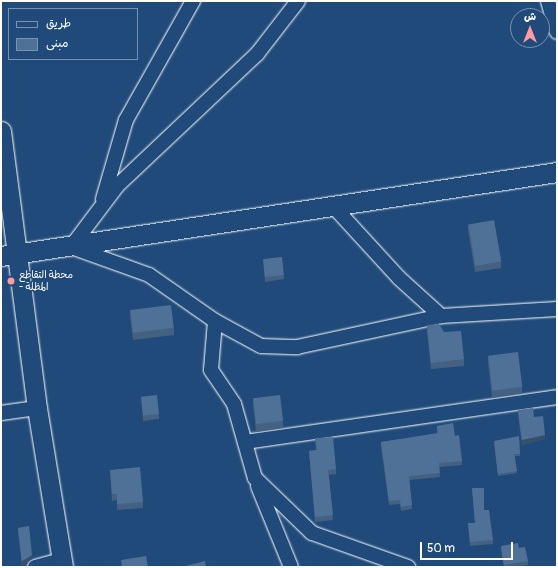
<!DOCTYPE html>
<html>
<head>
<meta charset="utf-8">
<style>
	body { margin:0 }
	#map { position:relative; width:558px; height:568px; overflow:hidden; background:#1f4a7a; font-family:Pangolin,"Playpen Sans Arabic",sans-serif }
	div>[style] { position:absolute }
	.roads { filter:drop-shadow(0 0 1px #fff) drop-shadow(0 0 1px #fff) }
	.street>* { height:14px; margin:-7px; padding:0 7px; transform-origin:7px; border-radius:7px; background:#1f4a7a }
	.secondary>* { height:19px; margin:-9.5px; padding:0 9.5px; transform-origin:9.5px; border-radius:9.5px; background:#1f4a7a }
	.wall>* { inset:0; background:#456182 }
	.shaded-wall>* { inset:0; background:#384f6a }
	.building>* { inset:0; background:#507197; transform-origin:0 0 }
	.dots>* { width:11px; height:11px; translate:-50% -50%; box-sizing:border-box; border:2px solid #1f4a7a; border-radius:50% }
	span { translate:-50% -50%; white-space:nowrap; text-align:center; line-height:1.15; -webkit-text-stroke:3px #1f4a7a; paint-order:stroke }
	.poi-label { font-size:10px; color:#fff }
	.left { translate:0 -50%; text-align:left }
	.frame { position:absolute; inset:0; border:2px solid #fff; pointer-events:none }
	.legend { position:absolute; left:8px; top:8px; width:130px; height:52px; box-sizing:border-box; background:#1f4a7a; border:1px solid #7992af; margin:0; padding:5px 7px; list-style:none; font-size:12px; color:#fff }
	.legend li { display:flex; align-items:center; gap:8px; height:20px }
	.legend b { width:20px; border:1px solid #7992af }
	.north { position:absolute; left:510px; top:8px; width:40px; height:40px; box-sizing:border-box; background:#1f4a7a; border:1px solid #7992af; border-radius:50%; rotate:0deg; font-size:11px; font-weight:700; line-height:16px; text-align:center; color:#fff }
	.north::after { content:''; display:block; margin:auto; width:14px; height:18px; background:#ff9aa2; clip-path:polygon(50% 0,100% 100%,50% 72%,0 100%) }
	.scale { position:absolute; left:420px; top:542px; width:93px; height:18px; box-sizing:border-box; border:2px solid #fff; border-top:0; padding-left:5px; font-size:12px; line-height:14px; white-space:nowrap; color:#fff; -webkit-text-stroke:3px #1f4a7a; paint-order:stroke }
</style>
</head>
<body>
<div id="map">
	<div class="roads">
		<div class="street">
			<div style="left:298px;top:1px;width:67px;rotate:127.7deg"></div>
			<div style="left:257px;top:54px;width:192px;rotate:136.7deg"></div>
			<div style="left:117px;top:186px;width:76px;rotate:127deg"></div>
			<div style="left:71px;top:247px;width:83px;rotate:19.7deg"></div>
			<div style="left:149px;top:275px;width:80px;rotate:34.9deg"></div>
			<div style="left:215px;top:321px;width:49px;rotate:94.7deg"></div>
			<div style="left:211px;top:370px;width:41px;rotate:55.9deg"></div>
			<div style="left:234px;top:404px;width:77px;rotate:74.2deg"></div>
			<div style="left:255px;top:478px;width:79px;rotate:44deg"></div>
			<div style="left:312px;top:533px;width:102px;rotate:19.5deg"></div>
			<div style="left:548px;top:1px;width:32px;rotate:74deg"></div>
			<div style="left:103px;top:199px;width:82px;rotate:-73.8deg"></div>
			<div style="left:126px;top:120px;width:137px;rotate:-60.6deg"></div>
			<div style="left:334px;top:207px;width:96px;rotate:47.5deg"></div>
			<div style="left:399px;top:278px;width:57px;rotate:42.1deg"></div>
			<div style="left:441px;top:316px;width:116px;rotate:-3.5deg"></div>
			<div style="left:215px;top:321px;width:52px;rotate:28.5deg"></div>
			<div style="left:261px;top:346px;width:36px;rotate:2deg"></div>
			<div style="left:297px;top:347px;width:147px;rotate:-12.1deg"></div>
			<div style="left:1px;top:413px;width:36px;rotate:-8deg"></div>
			<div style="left:245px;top:442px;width:315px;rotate:-8.2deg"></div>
			<div style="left:258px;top:486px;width:87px;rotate:67.8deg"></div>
			<div style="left:35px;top:567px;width:28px;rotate:-15deg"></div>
		</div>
		<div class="secondary">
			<div style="left:1px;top:131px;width:279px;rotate:82.6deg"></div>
			<div style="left:37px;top:408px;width:161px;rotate:80.7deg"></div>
			<div style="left:1px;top:256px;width:562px;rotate:-8.59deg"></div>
		</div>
	</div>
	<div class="wall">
		<div style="clip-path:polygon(468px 224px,501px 261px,501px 268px,475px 272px,468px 230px)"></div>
		<div style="clip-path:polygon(263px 260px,284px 275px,284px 279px,265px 282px)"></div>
		<div style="clip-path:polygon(130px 310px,174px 328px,174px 335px,133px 340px,130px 317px)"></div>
		<div style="clip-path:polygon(427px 325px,444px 332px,464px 359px,464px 366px,431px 369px,427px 332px)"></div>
		<div style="clip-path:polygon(488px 356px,522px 387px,522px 393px,492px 398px,488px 362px)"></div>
		<div style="clip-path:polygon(141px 397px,159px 414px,159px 419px,143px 421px)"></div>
		<div style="clip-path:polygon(253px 398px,283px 421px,283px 428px,256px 432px,253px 404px)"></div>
		<div style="clip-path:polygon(518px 410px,534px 417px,545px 439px,522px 445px,518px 414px)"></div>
		<div style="clip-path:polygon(437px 426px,455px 436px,462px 461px,462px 465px,439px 467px,440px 477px,409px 480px,412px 509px,401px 511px,400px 504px,389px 505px,381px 446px,381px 442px,437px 434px)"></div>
		<div style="clip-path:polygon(519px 436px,520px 456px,515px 456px,517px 473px,498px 476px,494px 443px)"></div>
		<div style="clip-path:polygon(315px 438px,336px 469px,336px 474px,329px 475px,333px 520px,315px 522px,309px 451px,316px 450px)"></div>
		<div style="clip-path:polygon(110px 470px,143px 502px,143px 508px,117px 510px,117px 500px,112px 501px)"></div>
		<div style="clip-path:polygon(472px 488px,484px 510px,493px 540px,493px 544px,470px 546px,468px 523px,475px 523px)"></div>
		<div style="clip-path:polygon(18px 528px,32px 559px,22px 566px,18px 532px)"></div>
		<div style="clip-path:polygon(501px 546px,519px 548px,528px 561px,528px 565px,518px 567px,504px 567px,501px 551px)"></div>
	</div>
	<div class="shaded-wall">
		<div style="clip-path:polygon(545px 435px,545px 439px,522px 445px,522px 440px)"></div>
		<div style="clip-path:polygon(32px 555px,32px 559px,22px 566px,22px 561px)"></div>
	</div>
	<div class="building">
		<div style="left:494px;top:220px;width:42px;height:26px;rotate:80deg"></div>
		<div style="left:282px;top:257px;width:18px;height:19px;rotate:84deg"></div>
		<div style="left:171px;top:305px;width:23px;height:41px;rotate:83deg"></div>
		<div style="clip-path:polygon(439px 324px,444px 332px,461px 331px,464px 359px,431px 363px,427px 325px)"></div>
		<div style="left:518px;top:352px;width:35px;height:30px;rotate:83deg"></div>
		<div style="left:157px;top:395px;width:19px;height:16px;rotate:84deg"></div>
		<div style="left:280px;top:395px;width:26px;height:27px;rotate:83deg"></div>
		<div style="clip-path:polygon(533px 408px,534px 417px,543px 416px,545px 435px,522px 440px,518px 410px)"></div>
		<div style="clip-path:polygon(453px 423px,455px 436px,459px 435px,462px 461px,439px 463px,440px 473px,409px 476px,412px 505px,401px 507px,400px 500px,389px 501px,381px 442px,438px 433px,437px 426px)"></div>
		<div style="clip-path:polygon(519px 436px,520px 454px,514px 454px,517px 471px,498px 474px,494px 441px)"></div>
		<div style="clip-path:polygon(333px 437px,336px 469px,328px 470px,333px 515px,315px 517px,309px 451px,317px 450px,315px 438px)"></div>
		<div style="clip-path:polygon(140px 467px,143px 502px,117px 504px,117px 494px,112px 494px,110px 470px)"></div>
		<div style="clip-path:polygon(472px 488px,484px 488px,484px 510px,489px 510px,493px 540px,470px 542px,468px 523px,475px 523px)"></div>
		<div style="clip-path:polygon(29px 526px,32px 555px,22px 561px,18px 528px)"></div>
		<div style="clip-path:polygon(518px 543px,519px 548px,525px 547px,528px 561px,504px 565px,501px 546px)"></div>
		<div style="clip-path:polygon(146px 556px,148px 567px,122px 567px,121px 560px)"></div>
		<div style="clip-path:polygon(205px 561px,206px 567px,182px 567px)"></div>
	</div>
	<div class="dots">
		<div style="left:11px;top:281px;background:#ff9aa2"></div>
	</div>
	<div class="poi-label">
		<span class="left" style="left:19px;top:281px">محطة التقاطع<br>- المظلة</span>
	</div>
	<div class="frame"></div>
	<ul class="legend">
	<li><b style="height:5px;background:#1f4a7a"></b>طريق</li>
	<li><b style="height:11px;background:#507197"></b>مبنى</li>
	</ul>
	<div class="north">ش</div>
	<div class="scale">50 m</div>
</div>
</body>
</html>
